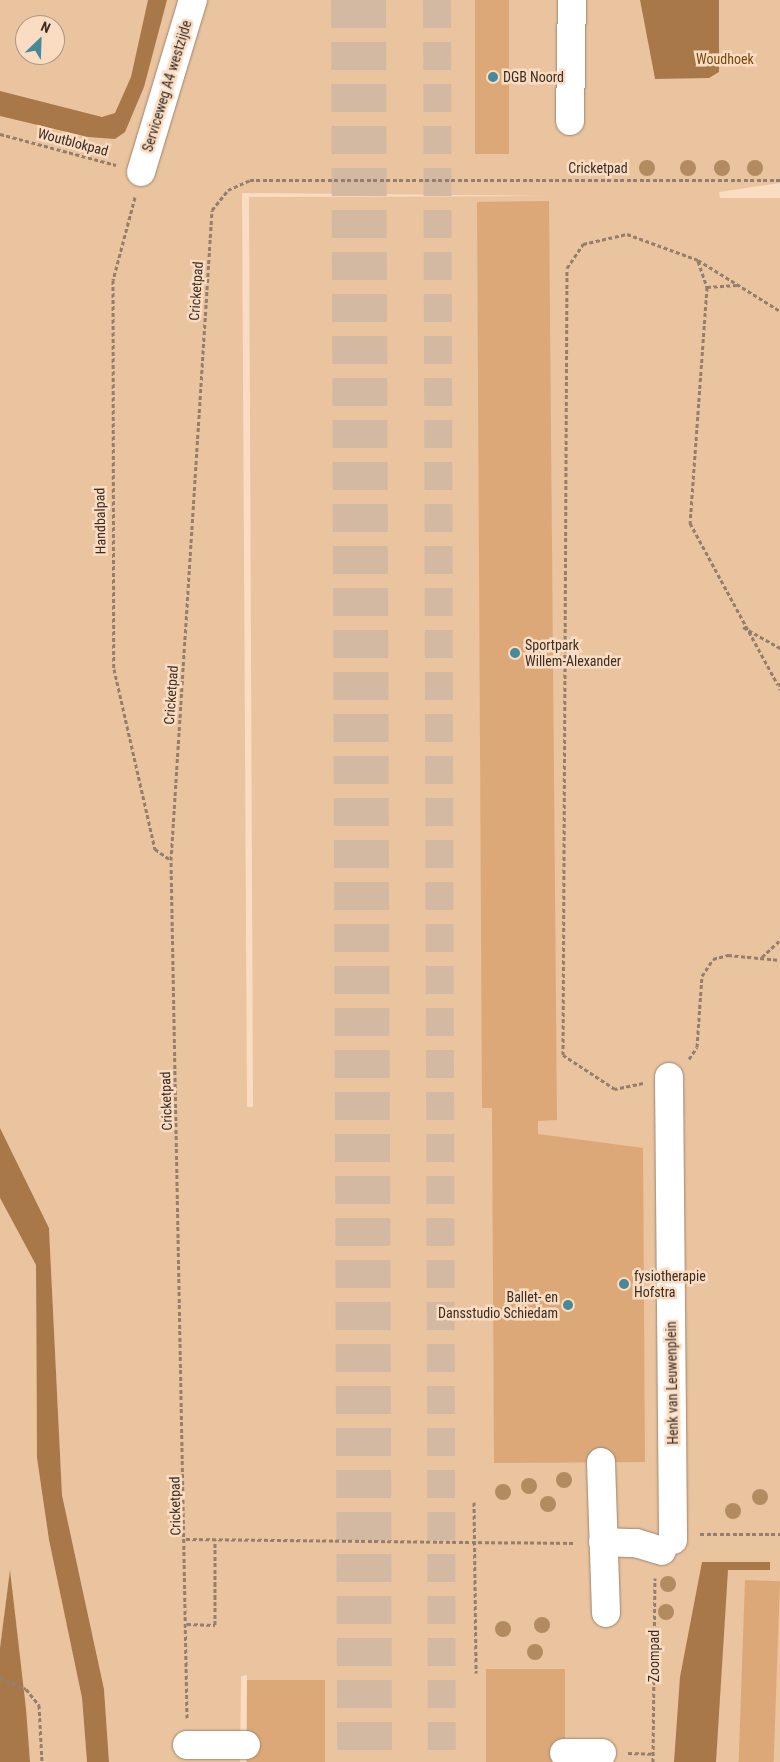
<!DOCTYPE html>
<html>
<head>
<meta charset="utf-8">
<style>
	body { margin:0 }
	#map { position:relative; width:780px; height:1762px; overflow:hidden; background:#fadcc2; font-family:"Roboto Condensed",sans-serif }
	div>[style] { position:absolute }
	.green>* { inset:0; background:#eac39f }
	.water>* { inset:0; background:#a97849 }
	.building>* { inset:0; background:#dca878; transform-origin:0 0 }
	.highway-tunnel>* { height:28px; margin-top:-14px; transform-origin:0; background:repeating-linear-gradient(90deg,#d4b9a2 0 28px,transparent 0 42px) }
	.path>* { height:3px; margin-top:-1.5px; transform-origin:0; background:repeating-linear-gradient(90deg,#947f6e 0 4px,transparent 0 6.5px) }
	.roads { filter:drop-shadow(0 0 1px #9f856c) drop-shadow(0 0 1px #9f856c) }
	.minor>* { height:28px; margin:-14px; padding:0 14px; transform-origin:14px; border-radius:14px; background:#fff }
	.trees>* { width:16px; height:16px; margin:-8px; border-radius:50%; background:#b38b60 }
	.dots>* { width:14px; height:14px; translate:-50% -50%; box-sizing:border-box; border:2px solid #fadcc2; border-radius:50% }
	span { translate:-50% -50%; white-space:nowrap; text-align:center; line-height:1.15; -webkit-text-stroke:5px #fadcc2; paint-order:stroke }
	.park-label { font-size:14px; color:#79490f }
	.poi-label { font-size:14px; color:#3a2e24 }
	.left { translate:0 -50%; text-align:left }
	.right { translate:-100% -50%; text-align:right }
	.street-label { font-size:14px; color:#3a2e24 }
	.north { position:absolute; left:15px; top:15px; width:50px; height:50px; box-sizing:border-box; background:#fadcc2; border:1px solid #ad9683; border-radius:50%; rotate:24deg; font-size:14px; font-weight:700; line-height:20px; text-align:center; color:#3a2e24 }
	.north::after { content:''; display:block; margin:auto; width:18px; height:22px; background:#468998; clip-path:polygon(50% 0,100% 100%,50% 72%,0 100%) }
</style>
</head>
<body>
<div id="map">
	<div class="green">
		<div style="clip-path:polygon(evenodd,0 0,640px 0,655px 79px,667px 0,780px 0,780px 183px,719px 192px,720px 198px,780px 198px,780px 1762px,246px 1762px,247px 1675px,241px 1676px,240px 1762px,109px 1762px,104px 1689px,62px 1495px,49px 1228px,0 1128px,0 0,25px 25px,55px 25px,55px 55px,25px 55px,25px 25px,0 0,242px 193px,555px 196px,249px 197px,253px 1107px,247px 1107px,242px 193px)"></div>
		<div style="clip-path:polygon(0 1198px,36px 1265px,37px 1458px,49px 1540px,82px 1698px,87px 1762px,30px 1762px,10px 1573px,0 1648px)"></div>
	</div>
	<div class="water">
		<div style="clip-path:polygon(148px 0,167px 0,144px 87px,125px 132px,115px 139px,88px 137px,0 116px,0 91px,102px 117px,115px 113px,131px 77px)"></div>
		<div style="clip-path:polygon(640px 0,719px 0,719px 72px,709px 78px,655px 79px)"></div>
		<div style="clip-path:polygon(0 1128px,49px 1228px,62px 1495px,104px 1689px,109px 1762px,87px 1762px,82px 1698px,49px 1540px,37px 1458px,36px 1265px,0 1198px)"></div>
		<div style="clip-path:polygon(702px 1562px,770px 1562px,770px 1570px,728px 1570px,716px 1762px,674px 1762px,680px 1677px)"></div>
		<div style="clip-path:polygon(10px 1570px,26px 1709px,30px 1762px,0 1762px,0 1648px)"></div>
	</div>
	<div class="building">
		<div style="left:475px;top:0;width:34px;height:154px"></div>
		<div style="clip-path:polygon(549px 201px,557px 1120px,538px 1121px,538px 1134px,643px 1148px,645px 1462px,494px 1463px,492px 1108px,482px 1108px,477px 202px)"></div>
		<div style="left:745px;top:1580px;width:35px;height:182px;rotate:2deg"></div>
		<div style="left:486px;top:1669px;width:79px;height:93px"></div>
		<div style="left:247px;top:1680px;width:78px;height:82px"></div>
	</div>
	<div class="highway-tunnel">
		<div style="left:345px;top:0;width:1762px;rotate:89.8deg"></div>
		<div style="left:372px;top:0;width:1762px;rotate:89.8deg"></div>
		<div style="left:437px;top:0;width:1762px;rotate:89.84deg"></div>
	</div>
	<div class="path">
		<div style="left:0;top:134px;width:120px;rotate:15deg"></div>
		<div style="left:135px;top:197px;width:86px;rotate:104.8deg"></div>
		<div style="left:113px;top:280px;width:389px;rotate:89.9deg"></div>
		<div style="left:114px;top:669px;width:185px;rotate:77.2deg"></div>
		<div style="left:155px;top:849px;width:19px;rotate:35deg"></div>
		<div style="left:698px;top:261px;width:28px;rotate:71deg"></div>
		<div style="left:707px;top:287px;width:237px;rotate:94.1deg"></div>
		<div style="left:690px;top:523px;width:184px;rotate:61.5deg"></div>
		<div style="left:707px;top:287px;width:30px;rotate:-4deg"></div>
		<div style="left:743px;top:627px;width:43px;rotate:29.6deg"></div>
		<div style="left:780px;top:682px;width:8px;rotate:90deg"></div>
		<div style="left:762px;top:957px;width:25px;rotate:-43deg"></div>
		<div style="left:689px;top:1059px;width:14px;rotate:-56deg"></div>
		<div style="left:697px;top:1047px;width:71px;rotate:-86deg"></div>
		<div style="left:702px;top:976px;width:20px;rotate:-57deg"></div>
		<div style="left:713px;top:959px;width:16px;rotate:-15deg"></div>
		<div style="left:728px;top:955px;width:52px;rotate:5.5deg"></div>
		<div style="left:643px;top:1083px;width:29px;rotate:168deg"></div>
		<div style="left:615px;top:1089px;width:62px;rotate:-146.8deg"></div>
		<div style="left:563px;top:1055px;width:787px;rotate:-89.71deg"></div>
		<div style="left:567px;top:268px;width:29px;rotate:-56deg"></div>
		<div style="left:583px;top:244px;width:45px;rotate:-12.8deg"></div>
		<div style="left:627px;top:234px;width:76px;rotate:20.1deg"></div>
		<div style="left:698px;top:260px;width:97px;rotate:31.9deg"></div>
		<div style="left:474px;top:1502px;width:171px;rotate:89.3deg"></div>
		<div style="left:700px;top:1534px;width:80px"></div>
		<div style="left:186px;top:1539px;width:390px;rotate:0.6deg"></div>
		<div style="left:187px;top:1624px;width:28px;rotate:2deg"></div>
		<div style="left:215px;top:1625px;width:86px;rotate:-90deg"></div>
		<div style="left:0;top:1678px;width:28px;rotate:23deg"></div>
		<div style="left:26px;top:1689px;width:21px;rotate:51deg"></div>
		<div style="left:39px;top:1705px;width:57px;rotate:87deg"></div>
		<div style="left:187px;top:1718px;width:858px;rotate:-91.07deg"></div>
		<div style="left:171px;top:860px;width:651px;rotate:-86.39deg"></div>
		<div style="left:212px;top:210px;width:26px;rotate:-51deg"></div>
		<div style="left:228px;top:190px;width:24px;rotate:-24deg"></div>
		<div style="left:250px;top:180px;width:530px"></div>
		<div style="left:628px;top:1753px;width:25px;rotate:2deg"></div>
		<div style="left:653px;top:1762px;width:184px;rotate:-89.4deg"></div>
	</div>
	<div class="roads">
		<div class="minor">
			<div style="left:570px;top:121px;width:121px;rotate:-89.1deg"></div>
			<div style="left:141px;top:172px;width:180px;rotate:-73.2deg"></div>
			<div style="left:669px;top:1077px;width:463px;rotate:89.5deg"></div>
			<div style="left:601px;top:1462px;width:151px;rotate:88.1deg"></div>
			<div style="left:603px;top:1542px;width:33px;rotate:2deg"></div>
			<div style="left:636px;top:1543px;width:27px;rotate:17deg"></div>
			<div style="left:187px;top:1745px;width:59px"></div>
			<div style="left:564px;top:1753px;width:38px"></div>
		</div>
	</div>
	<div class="trees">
		<div style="left:647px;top:168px"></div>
		<div style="left:688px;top:168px"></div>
		<div style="left:722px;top:168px"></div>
		<div style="left:755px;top:168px"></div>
		<div style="left:564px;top:1480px"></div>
		<div style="left:529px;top:1486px"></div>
		<div style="left:503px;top:1492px"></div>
		<div style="left:760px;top:1497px"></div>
		<div style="left:548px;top:1504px"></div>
		<div style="left:733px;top:1511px"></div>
		<div style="left:668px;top:1584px"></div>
		<div style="left:666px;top:1612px"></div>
		<div style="left:542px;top:1625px"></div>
		<div style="left:503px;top:1629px"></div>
		<div style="left:535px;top:1652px"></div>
	</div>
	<div class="dots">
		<div style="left:493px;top:77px;background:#468998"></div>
		<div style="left:515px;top:653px;background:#468998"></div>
		<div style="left:624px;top:1284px;background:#468998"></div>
		<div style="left:568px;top:1305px;background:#468998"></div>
	</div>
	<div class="park-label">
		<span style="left:725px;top:59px">Woudhoek</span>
	</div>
	<div class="poi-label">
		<span class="left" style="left:503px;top:77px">DGB Noord</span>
		<span class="left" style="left:525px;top:653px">Sportpark<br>Willem-Alexander</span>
		<span class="left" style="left:634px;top:1284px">fysiotherapie<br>Hofstra</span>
		<span class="right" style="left:558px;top:1305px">Ballet- en<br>Dansstudio Schiedam</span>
	</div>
	<div class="street-label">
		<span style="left:167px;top:86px;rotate:-73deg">Serviceweg A4 westzijde</span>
		<span style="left:73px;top:142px;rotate:15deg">Woutblokpad</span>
		<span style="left:598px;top:168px">Cricketpad</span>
		<span style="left:196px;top:291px;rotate:-86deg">Cricketpad</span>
		<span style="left:100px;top:521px;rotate:-91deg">Handbalpad</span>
		<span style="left:171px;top:695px;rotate:-86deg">Cricketpad</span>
		<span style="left:166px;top:1101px;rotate:-92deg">Cricketpad</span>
		<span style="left:672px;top:1383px;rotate:-91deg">Henk van Leuwenplein</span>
		<span style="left:175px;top:1506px;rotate:-91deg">Cricketpad</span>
		<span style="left:654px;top:1656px;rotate:-90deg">Zoompad</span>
	</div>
	<div class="north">N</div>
</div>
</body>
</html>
